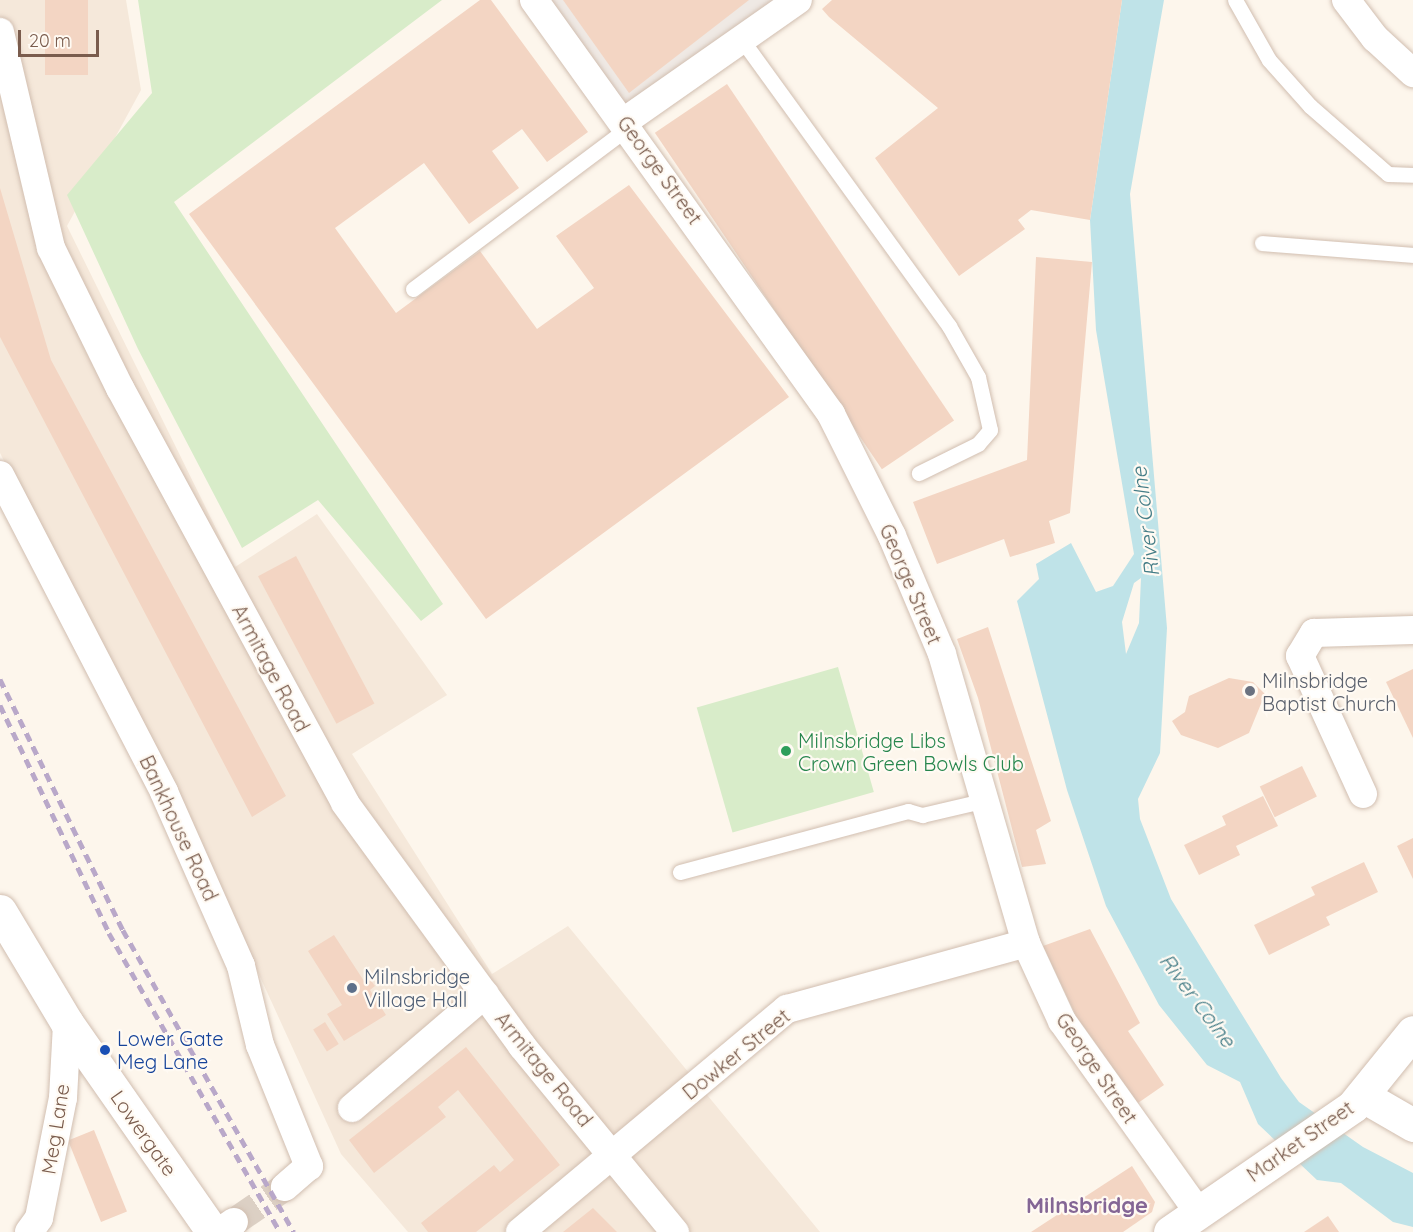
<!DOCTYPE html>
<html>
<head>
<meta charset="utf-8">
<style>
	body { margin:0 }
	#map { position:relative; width:1413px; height:1232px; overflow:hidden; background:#fdf6ec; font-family:Quicksand,sans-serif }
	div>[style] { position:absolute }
	.residential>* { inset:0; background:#f5e8da }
	.industrial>* { inset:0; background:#efe9e4 }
	.green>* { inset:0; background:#d8ecc9; transform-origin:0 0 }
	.water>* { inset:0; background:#bfe3e8 }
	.building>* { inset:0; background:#f3d5c3; transform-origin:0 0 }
	.street-tunnel>* { height:28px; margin-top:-14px; transform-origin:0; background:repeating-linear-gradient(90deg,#dcd0c4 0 28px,transparent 0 42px) }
	.roads { filter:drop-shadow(0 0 2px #d1beb0) drop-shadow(0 0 2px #d1beb0) }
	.lane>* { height:15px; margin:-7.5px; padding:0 7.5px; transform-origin:7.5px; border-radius:7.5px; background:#fff }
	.street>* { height:28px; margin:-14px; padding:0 14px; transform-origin:14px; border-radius:14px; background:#fff }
	.secondary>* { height:33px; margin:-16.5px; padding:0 16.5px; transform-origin:16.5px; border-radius:16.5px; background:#fff }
	.rail>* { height:4.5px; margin-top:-2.25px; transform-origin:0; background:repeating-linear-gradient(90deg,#b9a8c9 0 9px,transparent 0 15px) }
	.dots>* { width:16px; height:16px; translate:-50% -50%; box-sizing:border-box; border:3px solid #fffaf3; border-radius:50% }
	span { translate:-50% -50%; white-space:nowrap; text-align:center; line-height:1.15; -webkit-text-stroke:4.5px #fffaf3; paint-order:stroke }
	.street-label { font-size:20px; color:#7a5c4d }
	.worship-label { font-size:20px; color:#5b616d }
	.left { translate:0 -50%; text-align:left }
	.leisure-label { font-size:20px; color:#27864d }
	.service-label { font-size:20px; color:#4e5e75 }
	.transit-label { font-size:20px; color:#164399 }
	.water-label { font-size:21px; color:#437c86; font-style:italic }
	.quarter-label { font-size:22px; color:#846695; font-weight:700 }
	.scale { position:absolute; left:18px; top:30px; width:81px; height:27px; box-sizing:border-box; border:3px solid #7a5c4d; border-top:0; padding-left:8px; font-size:18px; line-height:21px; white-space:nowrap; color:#7a5c4d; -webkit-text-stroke:4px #fffaf3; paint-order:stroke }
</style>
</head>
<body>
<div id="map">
	<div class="residential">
		<div style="clip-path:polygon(0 0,126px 0,141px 90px,67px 226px,235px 567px,317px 514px,447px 695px,352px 754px,492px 974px,568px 926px,820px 1232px,408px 1232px,341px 1154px,194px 832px,0 453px)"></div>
	</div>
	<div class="industrial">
		<div style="clip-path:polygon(544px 0,782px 0,625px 111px)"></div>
	</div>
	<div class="green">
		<div style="clip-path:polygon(138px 0,442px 0,174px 202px,443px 604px,421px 621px,318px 500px,242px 548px,138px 349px,67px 195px,152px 93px)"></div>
		<div style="left:838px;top:667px;width:130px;height:147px;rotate:74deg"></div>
	</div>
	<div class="water">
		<div style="clip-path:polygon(evenodd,1122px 0,1164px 0,1130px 194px,1167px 628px,1160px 753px,1138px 799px,1140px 819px,1171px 899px,1281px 1078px,1299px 1102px,1363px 1147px,1413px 1173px,1413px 1227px,1393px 1222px,1341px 1183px,1317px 1180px,1258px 1124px,1240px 1082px,1207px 1065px,1159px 1005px,1106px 906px,1067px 790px,1017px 601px,1039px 579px,1036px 564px,1071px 543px,1096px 592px,1113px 586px,1134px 554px,1096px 330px,1090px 220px,1122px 0,1141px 578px,1139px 623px,1126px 654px,1122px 622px,1134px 583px,1141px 578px)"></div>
	</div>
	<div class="building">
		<div style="left:45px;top:0;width:43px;height:75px"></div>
		<div style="clip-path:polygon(480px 0,491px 0,588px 132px,547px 162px,522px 129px,492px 151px,519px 188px,469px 224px,424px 163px,335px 228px,396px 313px,480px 251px,537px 329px,594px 288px,556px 236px,629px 185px,789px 397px,486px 619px,189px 214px)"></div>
		<div style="clip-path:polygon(563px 0,749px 0,629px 93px)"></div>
		<div style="clip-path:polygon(832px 0,1122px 0,1090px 220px,1031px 210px,1018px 220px,1025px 229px,959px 276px,875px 158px,938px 108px,829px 17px,822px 9px)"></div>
		<div style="left:727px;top:84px;width:406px;height:87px;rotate:56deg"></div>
		<div style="clip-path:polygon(0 188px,51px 360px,286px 796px,252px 817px,0 337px)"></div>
		<div style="clip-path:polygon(1036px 257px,1092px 262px,1070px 513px,1049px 521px,1055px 543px,1010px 557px,1004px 539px,937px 564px,913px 502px,1027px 460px)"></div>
		<div style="left:296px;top:556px;width:167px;height:43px;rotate:62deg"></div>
		<div style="clip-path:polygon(988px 627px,1051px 821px,1036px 830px,1046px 864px,1022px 867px,978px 698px,957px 639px)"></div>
		<div style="clip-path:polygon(1413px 669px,1413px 738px,1386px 682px)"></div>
		<div style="clip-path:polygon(1229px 678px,1253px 682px,1265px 694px,1249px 733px,1218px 748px,1181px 735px,1172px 721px,1185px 712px,1189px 696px)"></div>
		<div style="left:1302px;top:766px;width:34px;height:47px;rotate:64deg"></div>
		<div style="clip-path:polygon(1263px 796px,1278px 826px,1236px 846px,1240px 855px,1199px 875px,1184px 845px,1226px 825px,1222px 816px)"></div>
		<div style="clip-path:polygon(1413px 838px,1413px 879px,1397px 846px)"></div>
		<div style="clip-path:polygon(1364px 862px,1378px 892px,1326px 917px,1330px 925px,1269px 955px,1254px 925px,1315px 895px,1311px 887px)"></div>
		<div style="clip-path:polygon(1090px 929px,1140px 1023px,1128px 1031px,1164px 1085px,1138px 1103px,1076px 1016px,1043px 946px)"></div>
		<div style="clip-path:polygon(334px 935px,364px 981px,369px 978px,375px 986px,370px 990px,386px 1015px,344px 1041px,327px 1014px,342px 1005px,308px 951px)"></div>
		<div style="left:325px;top:1022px;width:26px;height:14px;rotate:58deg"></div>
		<div style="clip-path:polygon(466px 1047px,560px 1165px,476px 1232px,428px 1232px,421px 1223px,494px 1165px,500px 1172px,514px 1160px,458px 1090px,438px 1107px,446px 1117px,374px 1173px,349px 1140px)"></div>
		<div style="left:94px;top:1130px;width:88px;height:28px;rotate:68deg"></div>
		<div style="clip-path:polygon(1132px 1166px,1155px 1202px,1152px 1212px,1123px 1232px,1031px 1232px)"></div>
		<div style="clip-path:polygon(593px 1208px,617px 1232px,563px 1232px)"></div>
		<div style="clip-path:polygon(1328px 1216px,1339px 1232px,1304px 1232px)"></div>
	</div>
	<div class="street-tunnel">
		<div style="left:234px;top:1222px;width:62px;rotate:-34.5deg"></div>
	</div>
	<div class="roads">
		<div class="lane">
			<div style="left:1235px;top:0;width:69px;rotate:60.5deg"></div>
			<div style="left:1269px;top:60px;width:62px;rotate:48.3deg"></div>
			<div style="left:1310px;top:106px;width:103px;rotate:41.1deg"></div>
			<div style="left:1388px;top:174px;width:25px;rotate:2deg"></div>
			<div style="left:742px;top:40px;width:353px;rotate:54.1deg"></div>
			<div style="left:949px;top:326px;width:59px;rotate:60.4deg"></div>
			<div style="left:978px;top:377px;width:54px;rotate:77.2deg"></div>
			<div style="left:990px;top:430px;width:18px;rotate:131deg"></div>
			<div style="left:978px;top:444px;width:66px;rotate:153.8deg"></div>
			<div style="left:1262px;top:243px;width:151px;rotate:4.5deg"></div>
			<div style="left:413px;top:289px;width:270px;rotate:-36.9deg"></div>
			<div style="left:680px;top:872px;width:236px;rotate:-15deg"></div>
			<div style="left:908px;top:811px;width:15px;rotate:16deg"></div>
			<div style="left:922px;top:815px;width:66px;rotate:-13.2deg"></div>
		</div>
		<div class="street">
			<div style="left:534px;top:0;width:510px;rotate:54.34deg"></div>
			<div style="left:831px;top:414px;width:136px;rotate:63.4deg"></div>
			<div style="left:892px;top:536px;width:128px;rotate:67deg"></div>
			<div style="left:942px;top:654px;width:301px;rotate:73.8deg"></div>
			<div style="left:1026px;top:943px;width:86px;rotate:65.2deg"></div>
			<div style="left:1062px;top:1021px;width:234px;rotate:54.5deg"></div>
			<div style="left:1346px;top:0;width:48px;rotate:52.7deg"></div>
			<div style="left:1375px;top:38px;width:52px;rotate:42.6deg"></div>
			<div style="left:0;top:32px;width:222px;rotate:76.7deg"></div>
			<div style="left:51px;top:248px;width:156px;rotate:63.8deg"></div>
			<div style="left:120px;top:388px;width:472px;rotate:61.5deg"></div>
			<div style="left:345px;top:803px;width:301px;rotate:53.9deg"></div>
			<div style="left:522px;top:1046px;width:241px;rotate:50.6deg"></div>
			<div style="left:625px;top:121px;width:211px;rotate:-35deg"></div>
			<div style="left:0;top:475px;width:357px;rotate:62.6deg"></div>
			<div style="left:164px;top:792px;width:190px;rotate:66.1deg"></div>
			<div style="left:241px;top:966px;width:81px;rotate:76.5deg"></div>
			<div style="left:260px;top:1045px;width:131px;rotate:68deg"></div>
			<div style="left:309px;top:1166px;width:32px;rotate:139deg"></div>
			<div style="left:1363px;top:794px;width:152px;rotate:-114.5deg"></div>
			<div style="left:1300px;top:656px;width:27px;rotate:-59deg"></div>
			<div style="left:1314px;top:633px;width:99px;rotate:-1.7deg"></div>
			<div style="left:352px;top:1108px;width:175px;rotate:-40.6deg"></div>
			<div style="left:29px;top:1232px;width:17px;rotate:-54deg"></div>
			<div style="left:39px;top:1218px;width:122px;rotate:-78.7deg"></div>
			<div style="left:63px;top:1098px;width:75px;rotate:-86.9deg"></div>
			<div style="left:219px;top:1232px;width:18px;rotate:-34deg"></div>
			<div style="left:520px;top:1232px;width:348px;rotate:-39.9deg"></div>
			<div style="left:787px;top:1009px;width:248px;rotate:-15.4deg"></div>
		</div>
		<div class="secondary">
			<div style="left:0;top:911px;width:131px;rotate:59.1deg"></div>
			<div style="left:67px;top:1023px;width:255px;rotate:55.1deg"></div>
			<div style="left:1363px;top:1096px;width:58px;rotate:30.1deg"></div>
			<div style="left:1170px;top:1232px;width:222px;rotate:-34.5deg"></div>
			<div style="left:1353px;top:1106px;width:95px;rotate:-51deg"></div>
		</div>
	</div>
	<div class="rail">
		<div style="left:0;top:679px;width:280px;rotate:63.9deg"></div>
		<div style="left:123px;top:930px;width:347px;rotate:60.5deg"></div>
		<div style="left:0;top:705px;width:253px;rotate:64.4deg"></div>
		<div style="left:109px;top:933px;width:344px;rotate:60.2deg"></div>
	</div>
	<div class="dots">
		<div style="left:1250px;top:691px;background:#6b7280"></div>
		<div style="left:786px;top:751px;background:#2e9e5b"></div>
		<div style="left:352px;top:988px;background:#5c6f8a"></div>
		<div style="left:105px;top:1050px;background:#1a4fb4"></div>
	</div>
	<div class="street-label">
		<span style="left:660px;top:170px;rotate:54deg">George Street</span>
		<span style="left:911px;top:584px;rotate:67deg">George Street</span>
		<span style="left:271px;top:668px;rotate:62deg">Armitage Road</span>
		<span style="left:179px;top:828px;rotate:65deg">Bankhouse Road</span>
		<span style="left:736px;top:1054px;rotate:-39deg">Dowker Street</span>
		<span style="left:1097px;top:1068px;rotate:56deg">George Street</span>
		<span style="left:544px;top:1069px;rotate:51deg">Armitage Road</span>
		<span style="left:55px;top:1129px;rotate:-81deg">Meg Lane</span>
		<span style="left:144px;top:1133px;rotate:55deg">Lowergate</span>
		<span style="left:1300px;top:1141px;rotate:-35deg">Market Street</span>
	</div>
	<div class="worship-label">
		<span class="left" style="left:1262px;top:692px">Milnsbridge<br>Baptist Church</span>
	</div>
	<div class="leisure-label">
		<span class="left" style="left:798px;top:752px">Milnsbridge Libs<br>Crown Green Bowls Club</span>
	</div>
	<div class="service-label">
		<span class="left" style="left:364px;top:988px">Milnsbridge<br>Village Hall</span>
	</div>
	<div class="transit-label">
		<span class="left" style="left:117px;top:1050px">Lower Gate<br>Meg Lane</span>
	</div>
	<div class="water-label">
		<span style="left:1145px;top:522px;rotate:-97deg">River Colne</span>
		<span style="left:1198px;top:1000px;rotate:53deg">River Colne</span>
	</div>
	<div class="quarter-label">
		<span style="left:1087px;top:1206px">Milnsbridge</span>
	</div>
	<div class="scale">20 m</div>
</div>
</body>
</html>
